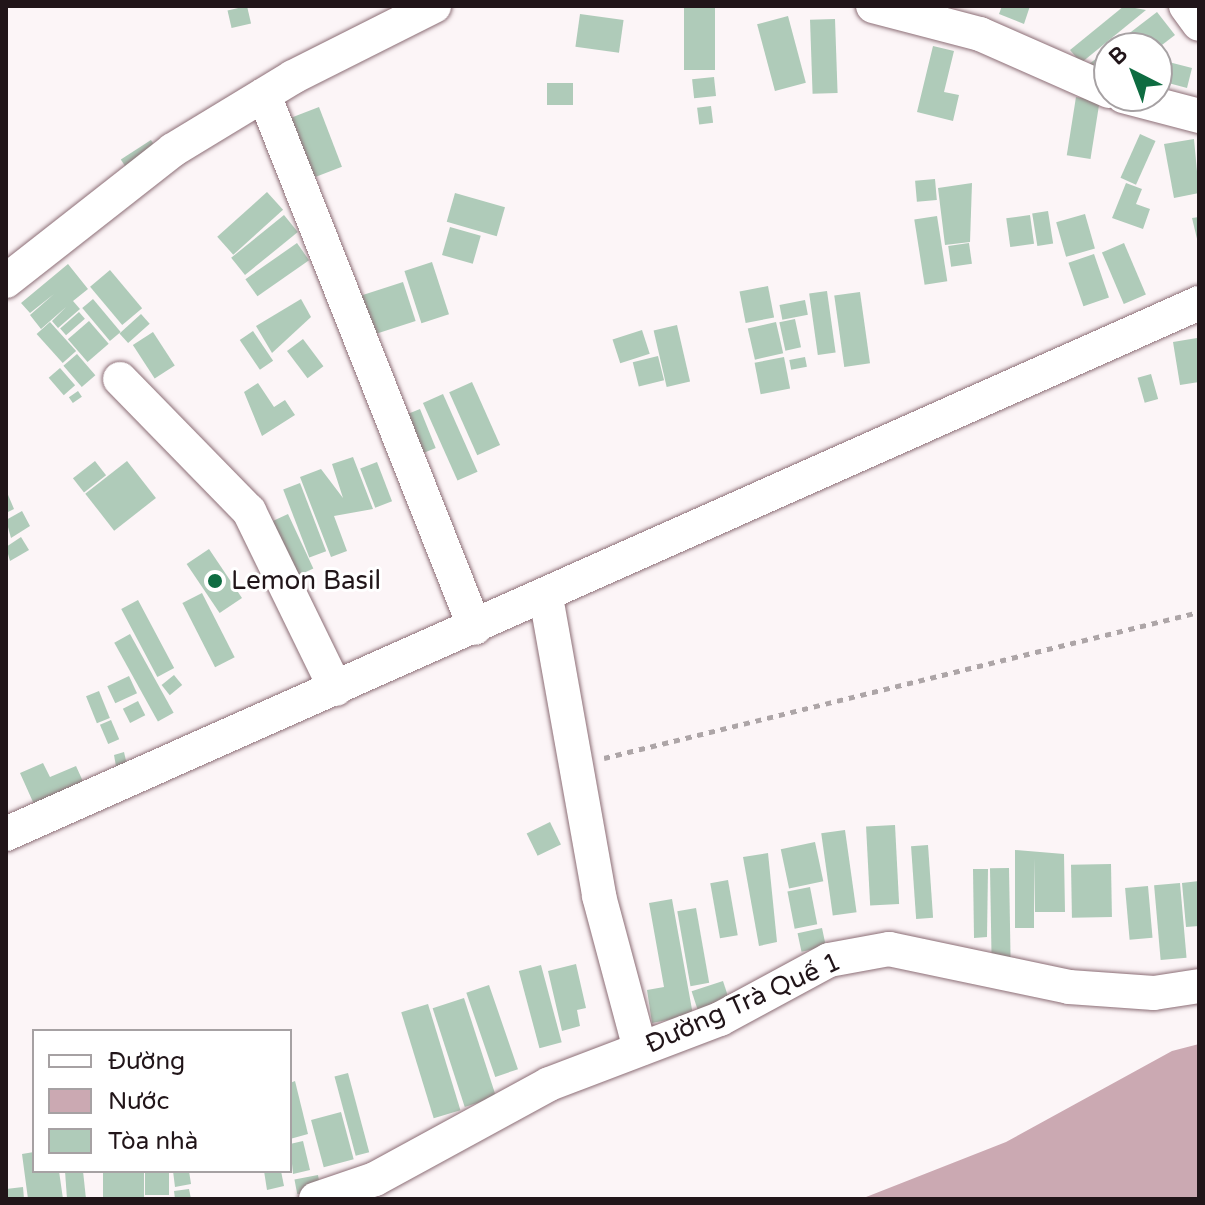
<!DOCTYPE html>
<html>
<head>
<meta charset="utf-8">
<style>
	body { margin:0 }
	#map { position:relative; width:1205px; height:1205px; overflow:hidden; background:#fcf5f7; font-family:"Varela Round",sans-serif }
	div>[style] { position:absolute }
	.water>* { inset:0; background:#cba9b2 }
	.building>* { inset:0; background:#afcbb9; transform-origin:0 0 }
	.path>* { height:5px; margin-top:-2.5px; transform-origin:0; background:repeating-linear-gradient(90deg,#ada5a7 0 6px,transparent 0 12px) }
	.roads { filter:drop-shadow(0 0 2px #8c6e76) drop-shadow(0 0 2px #8c6e76) }
	.minor>* { height:34px; margin:-17px; padding:0 17px; transform-origin:17px; border-radius:17px; background:#fff }
	.dots>* { width:22px; height:22px; translate:-50% -50%; box-sizing:border-box; border:4px solid #fff; border-radius:50% }
	span { translate:-50% -50%; white-space:nowrap; text-align:center; line-height:1.15; -webkit-text-stroke:6px #fff; paint-order:stroke }
	.poi-label { font-size:26px; color:#211519 }
	.left { translate:0 -50%; text-align:left }
	.street-label { font-size:26px; color:#211519 }
	.frame { position:absolute; inset:0; border:8px solid #211519; pointer-events:none }
	.legend { position:absolute; left:32px; top:1029px; width:260px; height:144px; box-sizing:border-box; background:#fff; border:2px solid #a6a1a3; margin:0; padding:10px 14px; list-style:none; font-size:24px; color:#211519 }
	.legend li { display:flex; align-items:center; gap:16px; height:40px }
	.legend b { width:40px; border:2px solid #a6a1a3 }
	.north { position:absolute; left:1093px; top:32px; width:80px; height:80px; box-sizing:border-box; background:#fff; border:2px solid #a6a1a3; border-radius:50%; rotate:318deg; font-size:22px; font-weight:700; line-height:32px; text-align:center; color:#211519 }
	.north::after { content:''; display:block; margin:auto; width:28px; height:36px; background:#0e6c41; clip-path:polygon(50% 0,100% 100%,50% 72%,0 100%) }
</style>
</head>
<body>
<div id="map">
	<div class="water">
		<div style="clip-path:polygon(1199px 1044px,1199px 1199px,861px 1199px,1006px 1142px,1172px 1051px)"></div>
	</div>
	<div class="building">
		<div style="left:247px;top:6px;width:18px;height:20px;rotate:77deg"></div>
		<div style="left:684px;top:6px;width:31px;height:64px"></div>
		<div style="clip-path:polygon(1002px 6px,1030px 6px,1024px 24px,999px 14px)"></div>
		<div style="clip-path:polygon(1124px 6px,1146px 10px,1081px 63px,1070px 50px)"></div>
		<div style="clip-path:polygon(1157px 12px,1175px 35px,1158px 48px,1110px 48px)"></div>
		<div style="left:580px;top:14px;width:44px;height:33px;rotate:8deg"></div>
		<div style="left:788px;top:16px;width:69px;height:32px;rotate:75deg"></div>
		<div style="left:835px;top:19px;width:74px;height:25px;rotate:88deg"></div>
		<div style="clip-path:polygon(933px 46px,954px 51px,944px 92px,959px 95px,953px 121px,917px 112px)"></div>
		<div style="clip-path:polygon(1109px 49px,1109px 86px,1089px 64px)"></div>
		<div style="clip-path:polygon(1157px 59px,1192px 68px,1187px 88px,1157px 80px)"></div>
		<div style="left:714px;top:77px;width:19px;height:22px;rotate:84deg"></div>
		<div style="left:547px;top:83px;width:26px;height:22px"></div>
		<div style="left:1076px;top:97px;width:24px;height:59px;rotate:9deg"></div>
		<div style="left:711px;top:106px;width:17px;height:14px;rotate:83deg"></div>
		<div style="left:319px;top:107px;width:64px;height:32px;rotate:69deg"></div>
		<div style="left:1140px;top:134px;width:17px;height:48px;rotate:24deg"></div>
		<div style="clip-path:polygon(1194px 139px,1199px 193px,1174px 198px,1164px 144px)"></div>
		<div style="left:151px;top:140px;width:17px;height:36px;rotate:57deg"></div>
		<div style="left:935px;top:179px;width:21px;height:20px;rotate:85deg"></div>
		<div style="clip-path:polygon(972px 183px,970px 242px,945px 245px,938px 188px)"></div>
		<div style="clip-path:polygon(1126px 183px,1142px 189px,1136px 204px,1150px 209px,1143px 229px,1112px 218px)"></div>
		<div style="left:267px;top:192px;width:24px;height:67px;rotate:48deg"></div>
		<div style="left:455px;top:193px;width:52px;height:30px;rotate:16deg"></div>
		<div style="left:1048px;top:211px;width:33px;height:16px;rotate:81deg"></div>
		<div style="left:1085px;top:214px;width:36px;height:30px;rotate:74deg"></div>
		<div style="left:284px;top:215px;width:22px;height:68px;rotate:51deg"></div>
		<div style="left:1030px;top:215px;width:29px;height:24px;rotate:82deg"></div>
		<div style="left:937px;top:216px;width:66px;height:23px;rotate:81deg"></div>
		<div style="clip-path:polygon(1199px 217px,1199px 243px,1198px 243px,1192px 218px)"></div>
		<div style="left:450px;top:227px;width:32px;height:29px;rotate:16deg"></div>
		<div style="left:297px;top:243px;width:21px;height:63px;rotate:55deg"></div>
		<div style="left:969px;top:243px;width:21px;height:21px;rotate:82deg"></div>
		<div style="left:1124px;top:243px;width:56px;height:24px;rotate:67deg"></div>
		<div style="left:1094px;top:254px;width:46px;height:27px;rotate:71deg"></div>
		<div style="left:432px;top:262px;width:55px;height:29px;rotate:72deg"></div>
		<div style="clip-path:polygon(68px 264px,88px 289px,73px 301px,80px 309px,58px 328px,52px 321px,66px 307px,41px 329px,30px 315px,54px 294px,30px 313px,21px 303px)"></div>
		<div style="left:110px;top:270px;width:50px;height:26px;rotate:50deg"></div>
		<div style="left:403px;top:282px;width:41px;height:52px;rotate:72deg"></div>
		<div style="left:768px;top:286px;width:32px;height:29px;rotate:79deg"></div>
		<div style="left:827px;top:291px;width:62px;height:18px;rotate:82deg"></div>
		<div style="left:860px;top:292px;width:72px;height:26px;rotate:82deg"></div>
		<div style="left:93px;top:299px;width:43px;height:14px;rotate:50deg"></div>
		<div style="clip-path:polygon(301px 299px,311px 317px,272px 353px,256px 326px)"></div>
		<div style="left:805px;top:300px;width:15px;height:26px;rotate:79deg"></div>
		<div style="left:79px;top:312px;width:9px;height:25px;rotate:49deg"></div>
		<div style="left:141px;top:314px;width:13px;height:29px;rotate:48deg"></div>
		<div style="left:795px;top:319px;width:29px;height:16px;rotate:78deg"></div>
		<div style="left:89px;top:321px;width:30px;height:28px;rotate:49deg"></div>
		<div style="left:50px;top:322px;width:39px;height:18px;rotate:48deg"></div>
		<div style="left:776px;top:322px;width:32px;height:29px;rotate:77deg"></div>
		<div style="left:677px;top:325px;width:58px;height:24px;rotate:77deg"></div>
		<div style="left:642px;top:330px;width:25px;height:31px;rotate:72deg"></div>
		<div style="left:253px;top:331px;width:36px;height:16px;rotate:56deg"></div>
		<div style="left:153px;top:332px;width:40px;height:24px;rotate:57deg"></div>
		<div style="clip-path:polygon(1197px 338px,1199px 382px,1180px 385px,1173px 342px)"></div>
		<div style="left:303px;top:339px;width:34px;height:20px;rotate:53deg"></div>
		<div style="left:77px;top:354px;width:28px;height:18px;rotate:49deg"></div>
		<div style="left:658px;top:356px;width:25px;height:26px;rotate:76deg"></div>
		<div style="left:784px;top:357px;width:32px;height:30px;rotate:79deg"></div>
		<div style="left:805px;top:357px;width:10px;height:16px;rotate:79deg"></div>
		<div style="left:60px;top:368px;width:23px;height:15px;rotate:49deg"></div>
		<div style="left:1151px;top:374px;width:26px;height:14px;rotate:74deg"></div>
		<div style="left:472px;top:382px;width:69px;height:25px;rotate:66deg"></div>
		<div style="clip-path:polygon(258px 383px,274px 407px,285px 400px,295px 415px,262px 436px,244px 392px)"></div>
		<div style="left:78px;top:391px;width:7px;height:11px;rotate:56deg"></div>
		<div style="left:443px;top:394px;width:85px;height:22px;rotate:66deg"></div>
		<div style="left:420px;top:409px;width:42px;height:24px;rotate:68deg"></div>
		<div style="clip-path:polygon(353px 457px,373px 509px,334px 516px,347px 551px,331px 557px,300px 477px,321px 469px,343px 498px,332px 464px)"></div>
		<div style="left:95px;top:461px;width:18px;height:28px;rotate:52deg"></div>
		<div style="left:127px;top:461px;width:47px;height:53px;rotate:52deg"></div>
		<div style="left:377px;top:462px;width:42px;height:18px;rotate:69deg"></div>
		<div style="left:300px;top:483px;width:73px;height:18px;rotate:69deg"></div>
		<div style="clip-path:polygon(6px 490px,14px 509px,6px 513px)"></div>
		<div style="clip-path:polygon(22px 511px,30px 526px,11px 538px,6px 520px)"></div>
		<div style="left:288px;top:514px;width:60px;height:31px;rotate:65deg"></div>
		<div style="clip-path:polygon(21px 537px,29px 550px,10px 561px,6px 547px)"></div>
		<div style="left:209px;top:549px;width:59px;height:27px;rotate:56deg"></div>
		<div style="left:202px;top:593px;width:72px;height:22px;rotate:63deg"></div>
		<div style="left:138px;top:600px;width:77px;height:19px;rotate:62deg"></div>
		<div style="left:130px;top:634px;width:90px;height:18px;rotate:61deg"></div>
		<div style="left:174px;top:675px;width:13px;height:16px;rotate:51deg"></div>
		<div style="left:129px;top:676px;width:19px;height:24px;rotate:65deg"></div>
		<div style="left:99px;top:691px;width:29px;height:14px;rotate:68deg"></div>
		<div style="left:138px;top:701px;width:16px;height:17px;rotate:63deg"></div>
		<div style="left:111px;top:720px;width:21px;height:12px;rotate:67deg"></div>
		<div style="clip-path:polygon(124px 752px,128px 769px,117px 772px,114px 755px)"></div>
		<div style="clip-path:polygon(43px 763px,50px 777px,76px 766px,86px 788px,37px 811px,20px 773px)"></div>
		<div style="left:550px;top:822px;width:25px;height:26px;rotate:64deg"></div>
		<div style="left:895px;top:825px;width:79px;height:29px;rotate:87deg"></div>
		<div style="left:845px;top:830px;width:83px;height:24px;rotate:82deg"></div>
		<div style="left:815px;top:842px;width:40px;height:35px;rotate:78deg"></div>
		<div style="left:928px;top:845px;width:73px;height:17px;rotate:86deg"></div>
		<div style="clip-path:polygon(1015px 850px,1064px 854px,1065px 912px,1035px 912px,1034px 858px,1034px 928px,1015px 928px)"></div>
		<div style="clip-path:polygon(768px 853px,777px 942px,759px 946px,743px 857px)"></div>
		<div style="left:1111px;top:864px;width:53px;height:40px;rotate:89deg"></div>
		<div style="left:1009px;top:868px;width:93px;height:19px;rotate:89deg"></div>
		<div style="clip-path:polygon(973px 869px,988px 869px,987px 937px,974px 938px)"></div>
		<div style="left:728px;top:880px;width:56px;height:18px;rotate:80deg"></div>
		<div style="clip-path:polygon(1199px 881px,1199px 926px,1186px 927px,1182px 883px)"></div>
		<div style="left:1180px;top:883px;width:75px;height:26px;rotate:85deg"></div>
		<div style="left:1148px;top:886px;width:52px;height:23px;rotate:85deg"></div>
		<div style="left:810px;top:887px;width:38px;height:23px;rotate:79deg"></div>
		<div style="clip-path:polygon(672px 899px,693px 1015px,652px 1023px,647px 990px,664px 987px,649px 903px)"></div>
		<div style="left:696px;top:908px;width:76px;height:19px;rotate:80deg"></div>
		<div style="left:822px;top:928px;width:19px;height:25px;rotate:78deg"></div>
		<div style="clip-path:polygon(576px 964px,586px 1008px,577px 1010px,580px 1026px,562px 1031px,548px 971px)"></div>
		<div style="left:541px;top:965px;width:80px;height:23px;rotate:75deg"></div>
		<div style="left:723px;top:981px;width:23px;height:33px;rotate:72deg"></div>
		<div style="left:489px;top:985px;width:89px;height:24px;rotate:71deg"></div>
		<div style="left:464px;top:998px;width:104px;height:33px;rotate:72deg"></div>
		<div style="left:428px;top:1004px;width:111px;height:28px;rotate:73deg"></div>
		<div style="left:348px;top:1073px;width:82px;height:14px;rotate:75deg"></div>
		<div style="clip-path:polygon(295px 1081px,308px 1134px,290px 1139px,290px 1083px)"></div>
		<div style="left:341px;top:1112px;width:49px;height:31px;rotate:75deg"></div>
		<div style="clip-path:polygon(303px 1141px,310px 1170px,293px 1174px,290px 1144px)"></div>
		<div style="clip-path:polygon(34px 1152px,34px 1171px,59px 1171px,63px 1199px,28px 1199px,22px 1154px)"></div>
		<div style="clip-path:polygon(65px 1171px,83px 1171px,86px 1199px,67px 1199px)"></div>
		<div style="left:103px;top:1171px;width:41px;height:28px"></div>
		<div style="left:145px;top:1171px;width:24px;height:24px"></div>
		<div style="clip-path:polygon(173px 1171px,189px 1171px,191px 1184px,175px 1187px)"></div>
		<div style="clip-path:polygon(264px 1171px,281px 1171px,284px 1186px,267px 1190px)"></div>
		<div style="left:318px;top:1175px;width:15px;height:24px;rotate:79deg"></div>
		<div style="clip-path:polygon(23px 1187px,24px 1199px,6px 1199px,6px 1189px)"></div>
		<div style="clip-path:polygon(189px 1189px,191px 1199px,175px 1199px,174px 1191px)"></div>
	</div>
	<div class="path">
		<div style="left:604px;top:758px;width:609px;rotate:-13.79deg"></div>
	</div>
	<div class="roads">
		<div class="minor">
			<div style="left:873px;top:6px;width:111px;rotate:14.7deg"></div>
			<div style="left:980px;top:34px;width:141px;rotate:23.8deg"></div>
			<div style="left:1186px;top:6px;width:22px;rotate:54deg"></div>
			<div style="left:264px;top:95px;width:573px;rotate:68.4deg"></div>
			<div style="left:1123px;top:96px;width:79px;rotate:14.7deg"></div>
			<div style="left:6px;top:281px;width:212px;rotate:-38.1deg"></div>
			<div style="left:173px;top:150px;width:140px;rotate:-31.3deg"></div>
			<div style="left:293px;top:77px;width:158px;rotate:-26.7deg"></div>
			<div style="left:120px;top:379px;width:185px;rotate:45.7deg"></div>
			<div style="left:249px;top:511px;width:198px;rotate:64deg"></div>
			<div style="left:546px;top:597px;width:304px;rotate:79.9deg"></div>
			<div style="left:599px;top:896px;width:158px;rotate:75deg"></div>
			<div style="left:6px;top:834px;width:1306px;rotate:-23.99deg"></div>
			<div style="left:316px;top:1199px;width:62px;rotate:-18.7deg"></div>
			<div style="left:375px;top:1179px;width:198px;rotate:-28.6deg"></div>
			<div style="left:549px;top:1084px;width:183px;rotate:-20.8deg"></div>
			<div style="left:720px;top:1019px;width:124px;rotate:-28.4deg"></div>
			<div style="left:829px;top:960px;width:61px;rotate:-10.4deg"></div>
			<div style="left:889px;top:949px;width:184px;rotate:11.9deg"></div>
			<div style="left:1069px;top:987px;width:85px;rotate:4deg"></div>
			<div style="left:1154px;top:993px;width:46px;rotate:-8.8deg"></div>
		</div>
	</div>
	<div class="dots">
		<div style="left:215px;top:581px;background:#0e6c41"></div>
	</div>
	<div class="poi-label">
		<span class="left" style="left:231px;top:581px">Lemon Basil</span>
	</div>
	<div class="street-label">
		<span style="left:743px;top:1003px;rotate:-24deg">Đường Trà Quế 1</span>
	</div>
	<div class="frame"></div>
	<ul class="legend">
	<li><b style="height:10px;background:#fff"></b>Đường</li>
	<li><b style="height:22px;background:#cba9b2"></b>Nước</li>
	<li><b style="height:22px;background:#afcbb9"></b>Tòa nhà</li>
	</ul>
	<div class="north">B</div>
</div>
</body>
</html>
